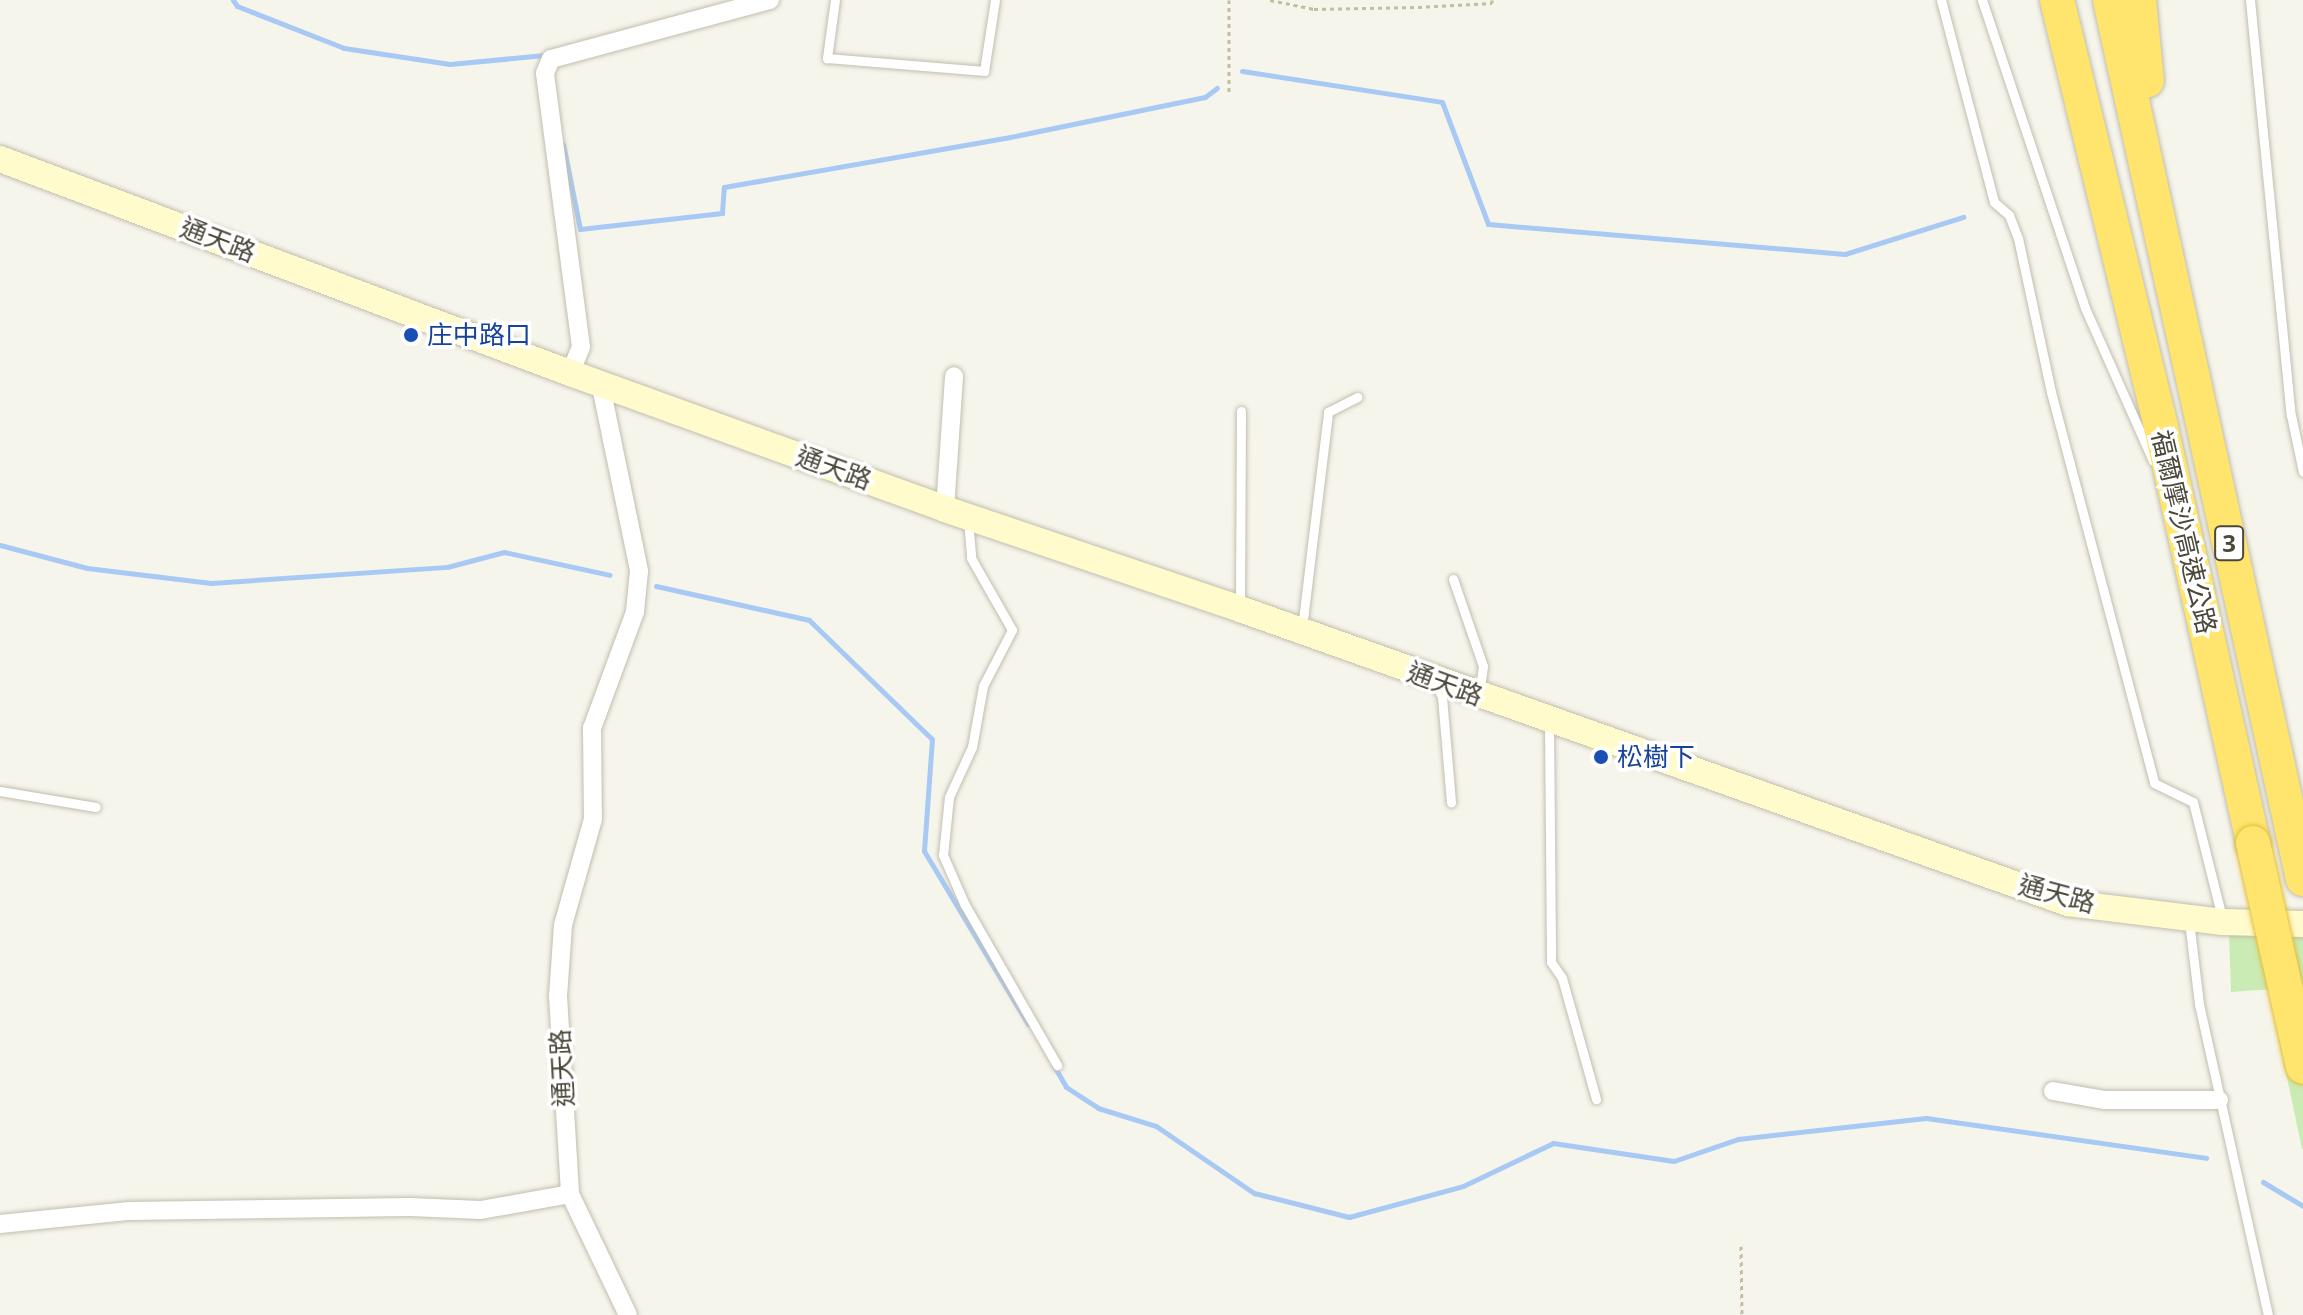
<!DOCTYPE html>
<html>
<head>
<meta charset="utf-8">
<style>
	body { margin:0 }
	#map { position:relative; width:2303px; height:1315px; overflow:hidden; background:#f6f5ec; font-family:"Open Sans","Noto Sans TC",sans-serif }
	div>[style] { position:absolute }
	.green>* { inset:0; background:#caebb4 }
	.stream>* { height:5px; margin:-2.5px; padding:0 2.5px; transform-origin:2.5px; border-radius:2.5px; background:#a8c9f3 }
	.path>* { height:3px; margin-top:-1.5px; transform-origin:0; background:repeating-linear-gradient(90deg,#c4bd9e 0 4px,transparent 0 8px) }
	.roads { filter:drop-shadow(0 0 2px #c2beae) drop-shadow(0 0 2px #c2beae) }
	.lane>* { height:9px; margin:-4.5px; padding:0 4.5px; transform-origin:4.5px; border-radius:4.5px; background:#fff }
	.street>* { height:18px; margin:-9px; padding:0 9px; transform-origin:9px; border-radius:9px; background:#fff }
	.secondary>* { height:26px; margin:-13px; padding:0 13px; transform-origin:13px; border-radius:13px; background:#fffbcd }
	.highway>* { height:34px; margin:-17px; padding:0 17px; transform-origin:17px; border-radius:17px; background:#ffe56e }
	.bridges { filter:drop-shadow(0 0 2px #e2be3a) drop-shadow(0 0 2px #e2be3a) }
	.highway-bridge>* { height:34px; margin:-17px; padding:0 17px; transform-origin:17px; border-radius:17px; background:#ffe56e }
	.dots>* { width:22px; height:22px; translate:-50% -50%; box-sizing:border-box; border:4px solid #fff; border-radius:50% }
	span { translate:-50% -50%; white-space:nowrap; text-align:center; line-height:1.15; -webkit-text-stroke:7px #fff; paint-order:stroke }
	.shield-label span { padding:2px 6px; background:#fff; border:2px solid; border-radius:6px; -webkit-text-stroke-width:0 }
	.shield-label { font-size:24px; color:#4b4739; font-weight:700 }
	.street-label { font-size:26px; color:#4b4739 }
	.transit-label { font-size:26px; color:#164399 }
	.left { translate:0 -50%; text-align:left }
</style>
</head>
<body>
<div id="map">
	<div class="green">
		<div style="clip-path:polygon(2229px 935px,2303px 937px,2303px 987px,2231px 992px)"></div>
		<div style="clip-path:polygon(2303px 1002px,2303px 1149px,2302px 1149px,2272px 1006px)"></div>
	</div>
	<div class="stream">
		<div style="left:233px;top:0;width:7px;rotate:56deg"></div>
		<div style="left:237px;top:6px;width:115px;rotate:21.4deg"></div>
		<div style="left:344px;top:48px;width:107px;rotate:8.6deg"></div>
		<div style="left:450px;top:64px;width:95px;rotate:-5.4deg"></div>
		<div style="left:1242px;top:71px;width:202px;rotate:8.8deg"></div>
		<div style="left:1442px;top:102px;width:130px;rotate:69.3deg"></div>
		<div style="left:1488px;top:224px;width:358px;rotate:4.8deg"></div>
		<div style="left:1845px;top:254px;width:124px;rotate:-17.4deg"></div>
		<div style="left:563px;top:144px;width:87px;rotate:78.7deg"></div>
		<div style="left:580px;top:229px;width:143px;rotate:-6.4deg"></div>
		<div style="left:722px;top:213px;width:26px;rotate:-86deg"></div>
		<div style="left:724px;top:187px;width:285px;rotate:-9.9deg"></div>
		<div style="left:1005px;top:138px;width:204px;rotate:-11.6deg"></div>
		<div style="left:1205px;top:97px;width:15px;rotate:-37deg"></div>
		<div style="left:0;top:545px;width:90px;rotate:14.8deg"></div>
		<div style="left:87px;top:568px;width:125px;rotate:6.9deg"></div>
		<div style="left:211px;top:583px;width:237px;rotate:-3.9deg"></div>
		<div style="left:447px;top:567px;width:59px;rotate:-14.7deg"></div>
		<div style="left:504px;top:552px;width:108px;rotate:12.2deg"></div>
		<div style="left:656px;top:586px;width:157px;rotate:12.5deg"></div>
		<div style="left:809px;top:620px;width:171px;rotate:44.1deg"></div>
		<div style="left:932px;top:739px;width:112px;rotate:94.1deg"></div>
		<div style="left:924px;top:851px;width:202px;rotate:59deg"></div>
		<div style="left:1054px;top:1066px;width:24px;rotate:60deg"></div>
		<div style="left:1066px;top:1087px;width:38px;rotate:33deg"></div>
		<div style="left:1098px;top:1108px;width:61px;rotate:17.2deg"></div>
		<div style="left:1156px;top:1126px;width:119px;rotate:34.4deg"></div>
		<div style="left:1254px;top:1193px;width:98px;rotate:14.2deg"></div>
		<div style="left:1349px;top:1217px;width:118px;rotate:-15.2deg"></div>
		<div style="left:1463px;top:1186px;width:100px;rotate:-25.5deg"></div>
		<div style="left:1553px;top:1143px;width:122px;rotate:8.5deg"></div>
		<div style="left:1674px;top:1161px;width:68px;rotate:-19deg"></div>
		<div style="left:1738px;top:1139px;width:189px;rotate:-6.4deg"></div>
		<div style="left:1926px;top:1118px;width:283px;rotate:8.1deg"></div>
		<div style="left:2263px;top:1182px;width:47px;rotate:31deg"></div>
	</div>
	<div class="path">
		<div style="left:1229px;top:0;width:93px;rotate:90deg"></div>
		<div style="left:1270px;top:0;width:45px;rotate:11.6deg"></div>
		<div style="left:1314px;top:9px;width:104px;rotate:-1.1deg"></div>
		<div style="left:1418px;top:7px;width:74px;rotate:-3.1deg"></div>
		<div style="left:1492px;top:3px;width:3px;rotate:-90deg"></div>
		<div style="left:1741px;top:1246px;width:69px;rotate:89.2deg"></div>
	</div>
	<div class="roads">
		<div class="lane">
			<div style="left:835px;top:0;width:59px;rotate:97.9deg"></div>
			<div style="left:827px;top:58px;width:158px;rotate:4.7deg"></div>
			<div style="left:984px;top:71px;width:72px;rotate:-81.2deg"></div>
			<div style="left:1941px;top:0;width:209px;rotate:75.3deg"></div>
			<div style="left:1994px;top:202px;width:20px;rotate:41deg"></div>
			<div style="left:2009px;top:215px;width:25px;rotate:69deg"></div>
			<div style="left:2018px;top:238px;width:157px;rotate:77.9deg"></div>
			<div style="left:2051px;top:392px;width:404px;rotate:75.2deg"></div>
			<div style="left:2154px;top:783px;width:43px;rotate:26deg"></div>
			<div style="left:2193px;top:802px;width:123px;rotate:75.9deg"></div>
			<div style="left:1982px;top:0;width:325px;rotate:71.5deg"></div>
			<div style="left:2085px;top:308px;width:167px;rotate:66deg"></div>
			<div style="left:2250px;top:0;width:417px;rotate:84.4deg"></div>
			<div style="left:2291px;top:415px;width:58px;rotate:78.1deg"></div>
			<div style="left:968px;top:520px;width:38px;rotate:85deg"></div>
			<div style="left:971px;top:558px;width:83px;rotate:60.3deg"></div>
			<div style="left:1012px;top:630px;width:63px;rotate:117.4deg"></div>
			<div style="left:983px;top:686px;width:62px;rotate:100.2deg"></div>
			<div style="left:972px;top:747px;width:55px;rotate:114.7deg"></div>
			<div style="left:949px;top:797px;width:58px;rotate:95.9deg"></div>
			<div style="left:943px;top:855px;width:55px;rotate:66.3deg"></div>
			<div style="left:965px;top:905px;width:185px;rotate:60.1deg"></div>
			<div style="left:1453px;top:579px;width:92px;rotate:71deg"></div>
			<div style="left:1483px;top:666px;width:27px;rotate:98deg"></div>
			<div style="left:1240px;top:605px;width:194px;rotate:-89.7deg"></div>
			<div style="left:1302px;top:628px;width:218px;rotate:-83.1deg"></div>
			<div style="left:1328px;top:412px;width:33px;rotate:-27deg"></div>
			<div style="left:1436px;top:684px;width:14px;rotate:65deg"></div>
			<div style="left:1442px;top:697px;width:106px;rotate:85.1deg"></div>
			<div style="left:1549px;top:724px;width:238px;rotate:89.5deg"></div>
			<div style="left:1551px;top:962px;width:19px;rotate:55deg"></div>
			<div style="left:1562px;top:978px;width:126px;rotate:74.3deg"></div>
			<div style="left:0;top:791px;width:97px;rotate:9.5deg"></div>
			<div style="left:2189px;top:921px;width:84px;rotate:83.1deg"></div>
			<div style="left:2199px;top:1004px;width:319px;rotate:77.5deg"></div>
		</div>
		<div class="street">
			<div style="left:570px;top:373px;width:28px;rotate:-67deg"></div>
			<div style="left:581px;top:347px;width:276px;rotate:-97.5deg"></div>
			<div style="left:545px;top:73px;width:15px;rotate:-67deg"></div>
			<div style="left:551px;top:59px;width:227px;rotate:-15.1deg"></div>
			<div style="left:600px;top:382px;width:193px;rotate:78.3deg"></div>
			<div style="left:639px;top:571px;width:41px;rotate:95.6deg"></div>
			<div style="left:635px;top:612px;width:124px;rotate:110.3deg"></div>
			<div style="left:592px;top:728px;width:91px;rotate:89.4deg"></div>
			<div style="left:593px;top:819px;width:110px;rotate:105.8deg"></div>
			<div style="left:563px;top:925px;width:71px;rotate:94deg"></div>
			<div style="left:558px;top:996px;width:198px;rotate:86.5deg"></div>
			<div style="left:570px;top:1194px;width:134px;rotate:64.4deg"></div>
			<div style="left:945px;top:509px;width:133px;rotate:-86.1deg"></div>
			<div style="left:2053px;top:1091px;width:53px;rotate:9.8deg"></div>
			<div style="left:2105px;top:1100px;width:114px"></div>
			<div style="left:0;top:1224px;width:130px;rotate:-5.8deg"></div>
			<div style="left:129px;top:1211px;width:281px;rotate:-0.8deg"></div>
			<div style="left:410px;top:1207px;width:71px;rotate:2.4deg"></div>
			<div style="left:481px;top:1210px;width:90px;rotate:-10.2deg"></div>
		</div>
		<div class="secondary">
			<div style="left:0;top:159px;width:609px;rotate:20.58deg"></div>
			<div style="left:570px;top:373px;width:399px;rotate:19.9deg"></div>
			<div style="left:945px;top:509px;width:311px;rotate:18.7deg"></div>
			<div style="left:1240px;top:609px;width:879px;rotate:19.55deg"></div>
			<div style="left:2068px;top:903px;width:156px;rotate:7deg"></div>
			<div style="left:2223px;top:922px;width:80px;rotate:1.4deg"></div>
		</div>
		<div class="highway">
			<div style="left:2057px;top:0;width:439px;rotate:76.3deg"></div>
			<div style="left:2161px;top:427px;width:426px;rotate:77.5deg"></div>
			<div style="left:2110px;top:0;width:900px;rotate:77.62deg"></div>
			<div style="left:2139px;top:0;width:81px;rotate:84.4deg"></div>
		</div>
	</div>
	<div class="bridges">
		<div class="highway-bridge">
			<div style="left:2253px;top:843px;width:229px;rotate:77.4deg"></div>
		</div>
	</div>
	<div class="dots">
		<div style="left:411px;top:335px;background:#1a4fb4"></div>
		<div style="left:1601px;top:757px;background:#1a4fb4"></div>
	</div>
	<div class="shield-label">
		<span style="left:2229px;top:543px">3</span>
	</div>
	<div class="street-label">
		<span style="left:218px;top:240px;rotate:21deg">通天路</span>
		<span style="left:834px;top:468px;rotate:20deg">通天路</span>
		<span style="left:2184px;top:532px;rotate:77deg">福爾摩沙高速公路</span>
		<span style="left:1445px;top:684px;rotate:20deg">通天路</span>
		<span style="left:2057px;top:894px;rotate:15deg">通天路</span>
		<span style="left:562px;top:1068px;rotate:-93deg">通天路</span>
	</div>
	<div class="transit-label">
		<span class="left" style="left:427px;top:335px">庄中路口</span>
		<span class="left" style="left:1617px;top:757px">松樹下</span>
	</div>
</div>
</body>
</html>
